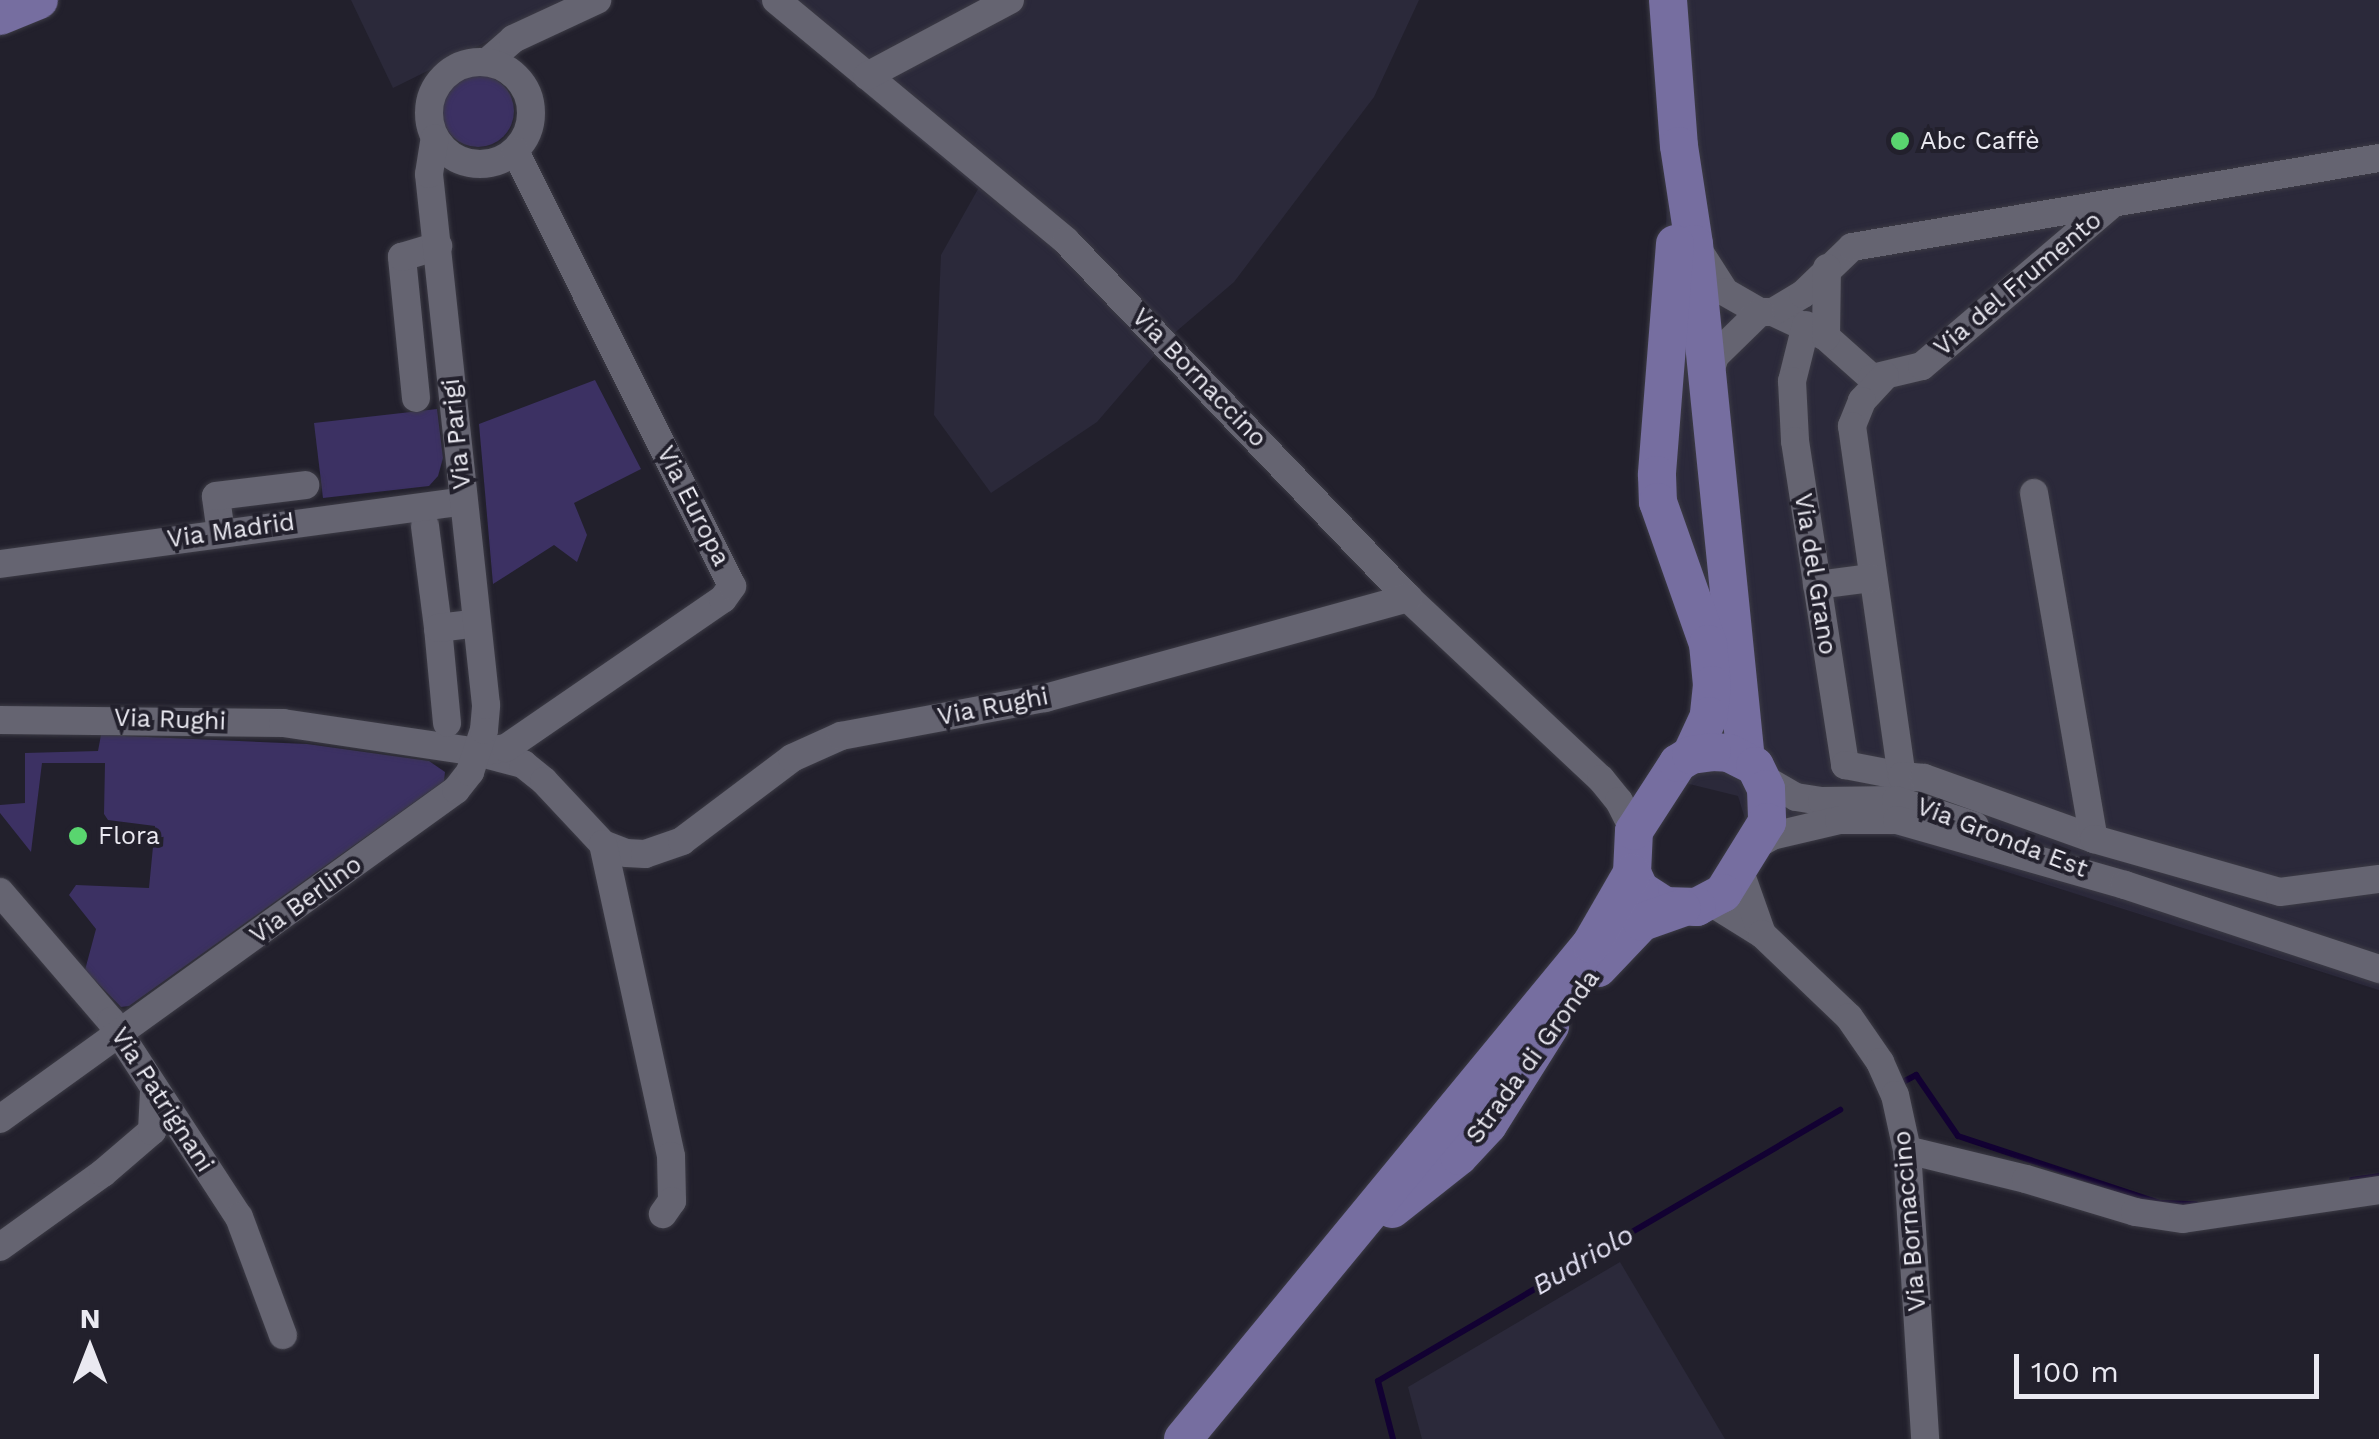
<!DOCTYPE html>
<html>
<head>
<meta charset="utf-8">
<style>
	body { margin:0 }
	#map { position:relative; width:2379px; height:1439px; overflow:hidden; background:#22202c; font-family:"Work Sans",sans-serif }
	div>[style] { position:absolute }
	.built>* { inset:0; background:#2b293a }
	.green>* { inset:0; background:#3c3163 }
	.round { border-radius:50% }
	.stream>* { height:6px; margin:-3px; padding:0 3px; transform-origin:3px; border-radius:3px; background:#120132 }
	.roads { filter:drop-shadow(0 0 2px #3c3b45) drop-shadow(0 0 2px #3c3b45) }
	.minor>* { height:28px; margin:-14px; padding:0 14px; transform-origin:14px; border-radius:14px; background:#656471 }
	.minor>.ring { margin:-14px; padding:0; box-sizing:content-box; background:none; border:28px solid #656471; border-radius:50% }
	.major>* { height:38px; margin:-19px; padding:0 19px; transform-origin:19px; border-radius:19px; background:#766ea0 }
	.dots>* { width:28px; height:28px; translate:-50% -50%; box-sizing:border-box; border:5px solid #22202c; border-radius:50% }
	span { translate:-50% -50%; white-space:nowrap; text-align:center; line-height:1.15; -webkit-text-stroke:8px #22202c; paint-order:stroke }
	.poi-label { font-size:25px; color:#eae9f1 }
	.left { translate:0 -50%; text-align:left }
	.street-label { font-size:25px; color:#eae9f1 }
	.water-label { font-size:28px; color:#e1dff1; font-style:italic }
	.north { position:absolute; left:40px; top:1299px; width:100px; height:100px; -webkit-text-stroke:8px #22202c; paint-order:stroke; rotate:0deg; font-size:28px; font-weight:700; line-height:40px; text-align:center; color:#eae9f1 }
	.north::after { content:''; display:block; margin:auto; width:35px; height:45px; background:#eae9f1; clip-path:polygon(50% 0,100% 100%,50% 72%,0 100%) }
	.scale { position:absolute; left:2014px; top:1354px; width:305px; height:45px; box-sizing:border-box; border:5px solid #eae9f1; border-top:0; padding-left:12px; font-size:30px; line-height:35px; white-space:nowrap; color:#eae9f1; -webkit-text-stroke:8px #22202c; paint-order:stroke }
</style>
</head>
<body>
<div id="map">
	<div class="built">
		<div style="clip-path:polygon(351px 0,571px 0,393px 88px)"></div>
		<div style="clip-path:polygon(756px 0,1419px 0,1374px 97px,1234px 282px,1171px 336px,1097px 422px,991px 493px,934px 415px,941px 255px,978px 189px)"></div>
		<div style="clip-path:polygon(1657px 0,2379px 0,2379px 990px,1887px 834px,1839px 827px,1755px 852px,1738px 796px,1669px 779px,1690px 715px,1694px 653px,1677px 586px,1662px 343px,1669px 141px)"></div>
		<div style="clip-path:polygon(1620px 1262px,1725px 1439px,1422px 1439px,1408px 1387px)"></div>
	</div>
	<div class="green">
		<div class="round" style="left:442px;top:75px;width:72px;height:72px"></div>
		<div style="clip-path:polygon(595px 380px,641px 469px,574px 503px,587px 535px,577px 562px,554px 545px,493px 584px,479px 424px)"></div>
		<div style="clip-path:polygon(437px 409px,443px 458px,438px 476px,429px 486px,323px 498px,314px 423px)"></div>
		<div style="clip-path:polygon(101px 735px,307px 744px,429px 761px,445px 772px,444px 781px,129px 1006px,121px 1007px,85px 970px,96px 929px,69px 895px,76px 885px,149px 888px,155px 826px,108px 820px,104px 814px,105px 763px,42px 763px,31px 852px,0 813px,0 805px,25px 803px,25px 753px,98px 751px)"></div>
	</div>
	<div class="stream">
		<div style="left:1903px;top:1082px;width:15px;rotate:-28deg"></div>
		<div style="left:1916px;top:1075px;width:74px;rotate:55.5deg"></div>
		<div style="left:1958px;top:1136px;width:212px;rotate:18.4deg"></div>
		<div style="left:2159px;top:1203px;width:37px;rotate:2deg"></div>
		<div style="left:2352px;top:1180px;width:27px;rotate:-8deg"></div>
		<div style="left:1393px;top:1439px;width:60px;rotate:-104.5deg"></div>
		<div style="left:1378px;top:1381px;width:536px;rotate:-30.4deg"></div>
	</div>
	<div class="roads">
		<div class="minor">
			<div style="left:776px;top:0;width:377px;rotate:39.7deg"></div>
			<div style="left:1066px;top:241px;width:494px;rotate:46.2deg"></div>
			<div style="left:1408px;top:598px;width:265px;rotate:43.2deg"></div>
			<div style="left:1601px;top:779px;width:28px;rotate:51deg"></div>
			<div style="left:1619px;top:801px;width:34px;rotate:63deg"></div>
			<div style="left:487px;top:62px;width:35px;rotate:-41deg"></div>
			<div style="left:513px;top:39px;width:93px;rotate:-24.9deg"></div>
			<div class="ring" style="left:429px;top:62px;width:74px;height:74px"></div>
			<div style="left:867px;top:76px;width:162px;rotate:-28deg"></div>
			<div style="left:1697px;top:248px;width:52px;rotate:57.5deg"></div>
			<div style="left:1725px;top:292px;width:40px;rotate:29.7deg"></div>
			<div style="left:1760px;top:312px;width:13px"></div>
			<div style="left:1773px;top:312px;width:59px;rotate:25.3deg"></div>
			<div style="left:1826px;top:337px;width:62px;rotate:41.7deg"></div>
			<div style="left:1872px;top:378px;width:51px;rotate:-13.5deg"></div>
			<div style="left:1922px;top:366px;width:245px;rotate:-40.4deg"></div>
			<div style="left:1773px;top:312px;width:35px;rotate:-31deg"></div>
			<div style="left:1803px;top:294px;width:68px;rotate:-43.8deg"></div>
			<div style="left:1852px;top:247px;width:534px;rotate:-9.59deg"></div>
			<div style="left:1806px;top:325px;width:58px;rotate:104deg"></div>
			<div style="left:1792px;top:381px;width:60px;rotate:87.1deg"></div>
			<div style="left:1795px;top:441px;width:328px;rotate:81.2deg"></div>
			<div style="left:1845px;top:765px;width:58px;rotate:10.9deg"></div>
			<div style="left:1826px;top:337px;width:69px;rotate:-89.2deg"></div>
			<div style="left:1885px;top:376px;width:34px;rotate:133deg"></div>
			<div style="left:1862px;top:401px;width:27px;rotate:112deg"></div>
			<div style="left:1852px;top:426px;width:354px;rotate:81.9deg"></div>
			<div style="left:1902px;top:776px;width:22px;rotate:5deg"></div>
			<div style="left:1924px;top:778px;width:181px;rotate:19.7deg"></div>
			<div style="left:1707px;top:381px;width:26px;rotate:-72deg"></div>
			<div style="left:1715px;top:356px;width:63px;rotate:-44.4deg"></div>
			<div style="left:416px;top:398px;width:142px;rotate:-95.7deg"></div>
			<div style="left:402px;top:257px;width:38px;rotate:-17deg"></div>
			<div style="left:2034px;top:493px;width:351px;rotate:80.2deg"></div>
			<div style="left:2094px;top:839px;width:193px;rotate:15.9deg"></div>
			<div style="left:2280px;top:892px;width:100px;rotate:-7.5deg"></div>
			<div style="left:425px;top:526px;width:103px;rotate:82.7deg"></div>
			<div style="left:221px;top:533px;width:37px;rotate:-98deg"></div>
			<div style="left:216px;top:496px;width:90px;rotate:-7deg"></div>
			<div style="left:0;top:564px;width:467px;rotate:-7.7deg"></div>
			<div style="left:1817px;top:585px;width:54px;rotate:-7.4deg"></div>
			<div style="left:0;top:720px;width:283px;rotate:0.6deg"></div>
			<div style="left:283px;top:723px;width:196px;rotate:8.5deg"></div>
			<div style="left:477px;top:752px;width:48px;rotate:14.6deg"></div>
			<div style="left:523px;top:764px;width:27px;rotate:39deg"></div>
			<div style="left:544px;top:781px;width:86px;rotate:46.9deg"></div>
			<div style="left:603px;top:844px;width:25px;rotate:21deg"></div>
			<div style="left:626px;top:853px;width:19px;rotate:3deg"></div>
			<div style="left:645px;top:854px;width:39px;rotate:-19deg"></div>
			<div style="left:682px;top:841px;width:138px;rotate:-37deg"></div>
			<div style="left:792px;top:758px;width:54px;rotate:-24.2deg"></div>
			<div style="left:841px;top:736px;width:208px;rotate:-10.6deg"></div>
			<div style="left:1045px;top:698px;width:377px;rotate:-15.4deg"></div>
			<div style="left:447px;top:723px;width:95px;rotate:-95.4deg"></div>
			<div style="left:438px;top:628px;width:38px;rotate:-7deg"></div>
			<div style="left:483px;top:751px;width:23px;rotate:-7deg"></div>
			<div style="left:506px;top:748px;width:263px;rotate:-34.5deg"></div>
			<div style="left:723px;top:599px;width:16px;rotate:-55deg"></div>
			<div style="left:732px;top:586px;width:486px;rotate:-116.5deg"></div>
			<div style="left:1763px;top:778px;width:38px;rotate:30deg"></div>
			<div style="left:1796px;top:797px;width:26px;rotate:9deg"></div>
			<div style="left:1822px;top:801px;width:74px;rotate:-0.8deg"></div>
			<div style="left:1896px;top:800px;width:83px;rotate:18.2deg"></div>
			<div style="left:603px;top:844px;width:319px;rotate:77.7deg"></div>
			<div style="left:671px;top:1156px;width:45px;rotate:88.7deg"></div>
			<div style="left:672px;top:1201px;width:16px;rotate:125deg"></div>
			<div style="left:1756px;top:845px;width:18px;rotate:-29deg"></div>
			<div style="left:1772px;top:836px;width:69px;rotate:-13.4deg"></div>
			<div style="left:1839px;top:820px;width:58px"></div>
			<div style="left:1897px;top:820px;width:237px;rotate:15.9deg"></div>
			<div style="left:2125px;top:885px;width:268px;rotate:18.3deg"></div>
			<div style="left:0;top:892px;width:170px;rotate:49.3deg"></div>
			<div style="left:111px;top:1021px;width:234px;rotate:56.9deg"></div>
			<div style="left:239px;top:1217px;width:126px;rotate:69.6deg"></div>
			<div style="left:1709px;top:901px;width:62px;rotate:31.9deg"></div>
			<div style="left:1762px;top:934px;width:69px;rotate:-109.5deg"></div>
			<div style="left:1762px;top:934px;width:120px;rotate:43.7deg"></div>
			<div style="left:1849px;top:1017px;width:55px;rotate:55.4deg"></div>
			<div style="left:1880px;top:1062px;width:36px;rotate:66deg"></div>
			<div style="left:1895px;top:1095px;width:56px;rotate:77.7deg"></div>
			<div style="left:1907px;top:1150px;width:290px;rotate:86.4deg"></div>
			<div style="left:0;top:1119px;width:562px;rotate:-35.81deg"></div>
			<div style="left:456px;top:790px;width:23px;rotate:-52deg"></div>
			<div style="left:470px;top:772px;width:44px;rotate:-71.6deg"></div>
			<div style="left:484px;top:730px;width:25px;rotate:-85deg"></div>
			<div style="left:486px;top:705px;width:534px;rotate:-96.13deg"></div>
			<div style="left:429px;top:174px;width:36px;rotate:-81deg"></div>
			<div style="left:1907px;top:1150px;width:122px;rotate:13.7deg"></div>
			<div style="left:2026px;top:1179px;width:114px;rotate:16.8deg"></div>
			<div style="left:2135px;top:1212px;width:49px;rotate:8.3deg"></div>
			<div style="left:2183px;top:1219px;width:198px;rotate:-8.4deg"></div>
			<div style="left:0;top:1247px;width:127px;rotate:-35.7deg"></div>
			<div style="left:103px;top:1173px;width:65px;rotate:-40.6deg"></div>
			<div style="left:152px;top:1131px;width:40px;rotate:-87.1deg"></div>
		</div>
		<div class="major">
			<div style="left:1668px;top:0;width:146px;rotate:85.7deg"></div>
			<div style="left:1679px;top:146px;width:99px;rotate:81.3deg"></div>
			<div style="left:1694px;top:244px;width:519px;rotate:84.25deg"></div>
			<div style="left:0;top:16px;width:42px;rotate:-22.3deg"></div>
			<div style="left:1675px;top:244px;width:232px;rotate:94.5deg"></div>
			<div style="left:1657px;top:475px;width:27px;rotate:88deg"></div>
			<div style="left:1658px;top:502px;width:151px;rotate:70.6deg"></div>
			<div style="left:1708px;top:644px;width:41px;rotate:84.4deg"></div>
			<div style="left:1712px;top:685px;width:31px;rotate:96deg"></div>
			<div style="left:1709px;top:716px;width:43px;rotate:114.8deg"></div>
			<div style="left:1712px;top:752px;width:17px;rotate:3deg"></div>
			<div style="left:1729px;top:753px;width:29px;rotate:27deg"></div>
			<div style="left:1755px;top:766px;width:25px;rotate:64deg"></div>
			<div style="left:1766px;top:789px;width:33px;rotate:88deg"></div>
			<div style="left:1767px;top:822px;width:84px;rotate:121.8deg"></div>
			<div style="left:1723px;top:893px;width:30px;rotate:152deg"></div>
			<div style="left:1697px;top:907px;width:32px;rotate:-178deg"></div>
			<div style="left:1665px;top:906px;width:30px;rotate:-147deg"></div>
			<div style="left:1640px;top:890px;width:19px;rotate:-115deg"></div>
			<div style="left:1632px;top:873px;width:42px;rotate:-87.3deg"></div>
			<div style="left:1634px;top:831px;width:81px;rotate:-57.1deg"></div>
			<div style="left:1678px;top:763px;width:15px;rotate:-32deg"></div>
			<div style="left:1691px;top:755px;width:21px;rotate:-8deg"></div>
			<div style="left:1598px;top:968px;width:64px;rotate:-46.3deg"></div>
			<div style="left:1642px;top:922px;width:42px;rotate:-19.3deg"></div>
			<div style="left:1392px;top:1209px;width:85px;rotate:-38.3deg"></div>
			<div style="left:1459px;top:1156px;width:42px;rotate:-46.9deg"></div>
			<div style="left:1488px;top:1125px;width:117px;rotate:-57.9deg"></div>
			<div style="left:1183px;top:1439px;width:641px;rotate:-50.5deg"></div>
			<div style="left:1591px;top:944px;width:82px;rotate:-60deg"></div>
		</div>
	</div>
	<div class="dots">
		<div style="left:1900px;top:141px;background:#59d56f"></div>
		<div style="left:78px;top:836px;background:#59d56f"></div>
	</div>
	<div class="poi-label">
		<span class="left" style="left:1920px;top:141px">Abc Caffè</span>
		<span class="left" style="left:98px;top:836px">Flora</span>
	</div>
	<div class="street-label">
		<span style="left:2018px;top:284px;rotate:-40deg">Via del Frumento</span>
		<span style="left:1199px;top:378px;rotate:46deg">Via Bornaccino</span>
		<span style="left:457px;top:434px;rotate:-96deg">Via Parigi</span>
		<span style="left:693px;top:506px;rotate:63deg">Via Europa</span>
		<span style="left:231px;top:531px;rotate:-8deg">Via Madrid</span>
		<span style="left:1815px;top:574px;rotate:81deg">Via del Grano</span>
		<span style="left:993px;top:707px;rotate:-11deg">Via Rughi</span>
		<span style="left:170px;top:720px;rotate:2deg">Via Rughi</span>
		<span style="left:2002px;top:838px;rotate:21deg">Via Gronda Est</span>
		<span style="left:306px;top:900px;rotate:-36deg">Via Berlino</span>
		<span style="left:1533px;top:1057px;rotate:-54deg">Strada di Gronda</span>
		<span style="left:162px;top:1100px;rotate:57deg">Via Patrignani</span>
		<span style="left:1910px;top:1221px;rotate:-95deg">Via Bornaccino</span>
	</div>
	<div class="water-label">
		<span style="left:1583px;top:1260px;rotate:-30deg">Budriolo</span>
	</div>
	<div class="north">N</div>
	<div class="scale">100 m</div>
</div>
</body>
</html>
